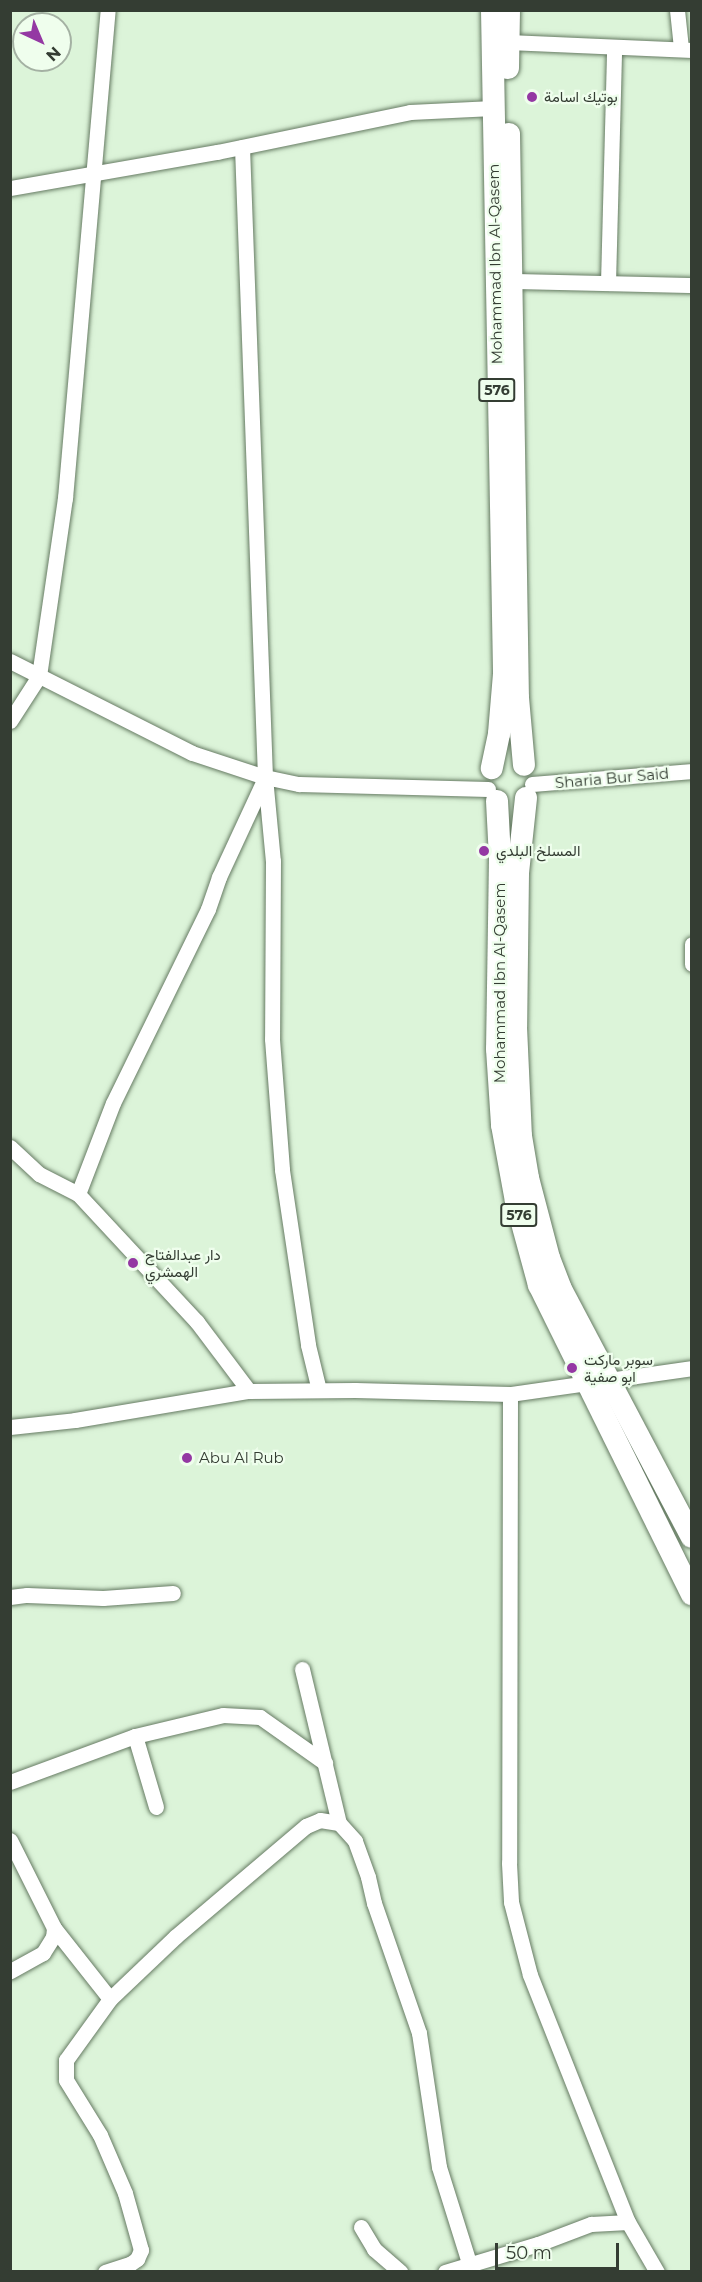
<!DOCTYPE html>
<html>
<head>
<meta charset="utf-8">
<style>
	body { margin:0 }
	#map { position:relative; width:702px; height:2282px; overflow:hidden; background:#dcf4d9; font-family:Montserrat,Vazirmatn,sans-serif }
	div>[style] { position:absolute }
	.roads { filter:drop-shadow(0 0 2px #667b63) drop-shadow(0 0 2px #667b63) }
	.minor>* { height:15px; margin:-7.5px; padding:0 7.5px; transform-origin:7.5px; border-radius:7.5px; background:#fff }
	.primary>* { height:22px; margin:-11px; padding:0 11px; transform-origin:11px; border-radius:11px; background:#fff }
	.dots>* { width:16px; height:16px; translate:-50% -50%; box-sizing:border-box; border:3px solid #effeed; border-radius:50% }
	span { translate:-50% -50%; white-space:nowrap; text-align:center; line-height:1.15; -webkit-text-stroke:4.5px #effeed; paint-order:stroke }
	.shield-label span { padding:2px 4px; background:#effeed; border:2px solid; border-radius:4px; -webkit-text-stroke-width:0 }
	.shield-label { font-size:14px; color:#343d33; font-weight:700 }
	.poi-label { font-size:15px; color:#343d33 }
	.left { translate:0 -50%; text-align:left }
	.street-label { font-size:15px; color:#343d33 }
	.frame { position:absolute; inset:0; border:12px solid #343d33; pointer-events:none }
	.north { position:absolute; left:12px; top:12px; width:60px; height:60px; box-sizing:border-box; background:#effeed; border:2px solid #a4b1a3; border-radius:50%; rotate:136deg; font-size:16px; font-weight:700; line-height:24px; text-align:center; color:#343d33 }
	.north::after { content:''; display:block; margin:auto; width:21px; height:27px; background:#9438a3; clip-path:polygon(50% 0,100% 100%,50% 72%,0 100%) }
	.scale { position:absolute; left:495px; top:2243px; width:124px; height:27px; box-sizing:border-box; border:3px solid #343d33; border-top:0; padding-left:8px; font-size:18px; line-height:21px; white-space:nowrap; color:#343d33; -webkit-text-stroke:4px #effeed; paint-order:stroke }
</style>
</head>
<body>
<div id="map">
	<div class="roads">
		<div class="minor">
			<div style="left:677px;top:10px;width:39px;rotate:84deg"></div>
			<div style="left:508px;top:42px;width:184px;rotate:2.5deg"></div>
			<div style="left:242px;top:147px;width:630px;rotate:87.91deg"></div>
			<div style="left:265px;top:777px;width:84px;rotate:84.6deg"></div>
			<div style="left:273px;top:861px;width:178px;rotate:90.3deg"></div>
			<div style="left:272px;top:1039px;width:131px;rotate:85.6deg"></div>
			<div style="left:282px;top:1170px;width:177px;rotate:81.5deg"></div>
			<div style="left:308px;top:1345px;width:46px;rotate:76.3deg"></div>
			<div style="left:10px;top:188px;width:210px;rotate:-9.9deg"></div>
			<div style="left:217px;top:152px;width:197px;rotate:-11.7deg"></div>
			<div style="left:410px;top:112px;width:83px;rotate:-2.8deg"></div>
			<div style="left:512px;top:281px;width:180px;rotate:1.3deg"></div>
			<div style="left:608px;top:283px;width:236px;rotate:-88.5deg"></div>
			<div style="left:10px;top:661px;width:204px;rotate:26.8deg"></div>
			<div style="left:192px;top:753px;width:77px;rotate:18.2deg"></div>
			<div style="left:265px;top:777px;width:35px;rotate:12deg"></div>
			<div style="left:299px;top:784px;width:189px;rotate:1.5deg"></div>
			<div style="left:10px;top:721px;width:54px;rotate:-57.2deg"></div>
			<div style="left:39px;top:676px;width:180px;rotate:-81.7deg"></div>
			<div style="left:65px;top:498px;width:490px;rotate:-85deg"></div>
			<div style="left:532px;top:784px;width:161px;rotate:-4.6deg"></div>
			<div style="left:692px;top:944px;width:20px;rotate:90deg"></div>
			<div style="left:10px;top:1147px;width:40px;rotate:43deg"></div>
			<div style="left:39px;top:1174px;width:44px;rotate:27.1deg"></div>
			<div style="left:78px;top:1194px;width:175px;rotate:47.1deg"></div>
			<div style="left:197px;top:1322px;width:86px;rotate:53deg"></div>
			<div style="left:78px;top:1194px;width:97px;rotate:-69deg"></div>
			<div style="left:113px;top:1103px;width:216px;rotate:-63.9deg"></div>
			<div style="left:208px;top:909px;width:34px;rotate:-71deg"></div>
			<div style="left:219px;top:877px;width:107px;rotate:-65.1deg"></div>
			<div style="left:510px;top:1394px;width:469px;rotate:90.1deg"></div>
			<div style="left:509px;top:1863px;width:39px;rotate:87deg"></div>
			<div style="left:511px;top:1902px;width:75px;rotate:75.4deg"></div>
			<div style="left:530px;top:1975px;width:266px;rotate:68.4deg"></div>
			<div style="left:628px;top:2222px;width:58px;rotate:59.9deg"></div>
			<div style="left:10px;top:1427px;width:65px;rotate:-6.1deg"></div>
			<div style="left:75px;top:1420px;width:176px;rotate:-9.5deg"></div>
			<div style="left:249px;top:1391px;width:106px;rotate:-0.5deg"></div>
			<div style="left:355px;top:1390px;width:155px;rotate:1.5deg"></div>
			<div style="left:510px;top:1394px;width:184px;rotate:-8.1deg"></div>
			<div style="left:10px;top:1597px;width:17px;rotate:-7deg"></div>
			<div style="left:27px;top:1595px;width:76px;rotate:2.3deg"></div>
			<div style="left:103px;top:1598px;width:70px;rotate:-4.1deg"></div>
			<div style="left:302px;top:1669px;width:158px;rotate:76.5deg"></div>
			<div style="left:135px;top:1736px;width:74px;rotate:73.5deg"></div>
			<div style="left:10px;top:1782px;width:133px;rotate:-20.2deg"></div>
			<div style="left:135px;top:1736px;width:90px;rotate:-13.4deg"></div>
			<div style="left:223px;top:1715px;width:37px;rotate:3deg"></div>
			<div style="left:260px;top:1717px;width:80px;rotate:35.3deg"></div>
			<div style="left:10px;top:1840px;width:98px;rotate:63.4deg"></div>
			<div style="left:54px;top:1928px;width:9px;rotate:96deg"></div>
			<div style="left:53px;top:1937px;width:19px;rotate:122deg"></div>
			<div style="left:43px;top:1953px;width:38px;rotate:151deg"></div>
			<div style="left:54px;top:1928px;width:90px;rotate:51.7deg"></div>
			<div style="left:361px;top:2227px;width:26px;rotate:59deg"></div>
			<div style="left:374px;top:2249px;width:35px;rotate:41deg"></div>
			<div style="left:105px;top:2272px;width:26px;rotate:-18deg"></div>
			<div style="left:130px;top:2264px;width:9px;rotate:-36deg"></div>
			<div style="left:137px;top:2259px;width:10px;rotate:-66deg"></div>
			<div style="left:141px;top:2250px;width:59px;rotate:-105.7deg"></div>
			<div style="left:125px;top:2193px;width:63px;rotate:-113.3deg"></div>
			<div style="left:100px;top:2135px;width:65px;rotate:-121.7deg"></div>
			<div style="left:66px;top:2080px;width:20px;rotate:-90deg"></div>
			<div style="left:66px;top:2060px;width:75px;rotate:-54.2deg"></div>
			<div style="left:110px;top:1999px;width:90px;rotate:-43.6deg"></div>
			<div style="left:175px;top:1937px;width:172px;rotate:-40.3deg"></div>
			<div style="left:306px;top:1826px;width:15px;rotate:-23deg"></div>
			<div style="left:320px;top:1820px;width:19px;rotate:9deg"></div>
			<div style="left:339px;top:1823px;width:24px;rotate:48deg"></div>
			<div style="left:355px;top:1841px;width:38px;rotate:70deg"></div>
			<div style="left:368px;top:1877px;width:27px;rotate:77deg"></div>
			<div style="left:374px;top:1903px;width:138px;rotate:70.9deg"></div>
			<div style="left:419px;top:2033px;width:135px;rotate:81.5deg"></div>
			<div style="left:439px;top:2167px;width:110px;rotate:72.6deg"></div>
			<div style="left:445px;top:2272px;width:97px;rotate:-16.8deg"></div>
			<div style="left:538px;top:2244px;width:57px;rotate:-20.7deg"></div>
			<div style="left:591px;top:2224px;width:37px;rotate:-3deg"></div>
		</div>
		<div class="primary">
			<div style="left:492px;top:10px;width:664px;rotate:88.96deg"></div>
			<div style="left:504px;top:674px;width:60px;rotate:94.8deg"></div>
			<div style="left:499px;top:734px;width:35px;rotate:102deg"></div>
			<div style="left:508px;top:68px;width:58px;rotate:-89deg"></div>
			<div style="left:509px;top:134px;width:564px;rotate:89.09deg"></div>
			<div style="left:518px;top:698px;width:67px;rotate:84.9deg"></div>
			<div style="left:526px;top:798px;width:75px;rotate:96.1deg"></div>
			<div style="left:518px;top:873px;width:154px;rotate:90.7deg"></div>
			<div style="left:516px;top:1027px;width:109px;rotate:87.4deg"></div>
			<div style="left:521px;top:1136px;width:43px;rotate:80.5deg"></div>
			<div style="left:528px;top:1178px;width:83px;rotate:75.3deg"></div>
			<div style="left:549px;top:1258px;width:33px;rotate:69deg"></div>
			<div style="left:561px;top:1289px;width:280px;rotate:62.2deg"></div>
			<div style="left:497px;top:801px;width:58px;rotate:87deg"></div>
			<div style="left:500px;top:859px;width:190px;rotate:90.9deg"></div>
			<div style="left:497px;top:1049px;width:76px;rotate:86.2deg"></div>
			<div style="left:502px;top:1125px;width:77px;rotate:79.6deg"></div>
			<div style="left:516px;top:1201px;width:87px;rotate:74.7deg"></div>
			<div style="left:539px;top:1285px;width:345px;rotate:63.7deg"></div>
		</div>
	</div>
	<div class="dots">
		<div style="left:532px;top:97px;background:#9438a3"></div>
		<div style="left:484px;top:851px;background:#9438a3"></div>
		<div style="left:133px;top:1263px;background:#9438a3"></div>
		<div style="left:572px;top:1368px;background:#9438a3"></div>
		<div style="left:187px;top:1458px;background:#9438a3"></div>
	</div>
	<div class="shield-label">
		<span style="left:497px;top:390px">576</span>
		<span style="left:519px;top:1215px">576</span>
	</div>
	<div class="poi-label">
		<span class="left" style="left:544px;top:97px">بوتيك اسامة</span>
		<span class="left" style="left:496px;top:851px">المسلخ البلدي</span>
		<span class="left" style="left:145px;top:1263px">دار عبدالفتاح<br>الهمشري</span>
		<span class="left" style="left:584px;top:1368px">سوبر ماركت<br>ابو صفية</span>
		<span class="left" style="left:199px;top:1458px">Abu Al Rub</span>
	</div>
	<div class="street-label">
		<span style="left:495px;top:264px;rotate:-91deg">Mohammad Ibn Al-Qasem</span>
		<span style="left:612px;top:778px;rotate:-5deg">Sharia Bur Said</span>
		<span style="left:500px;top:983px;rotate:-90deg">Mohammad Ibn Al-Qasem</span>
	</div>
	<div class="frame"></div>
	<div class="north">N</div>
	<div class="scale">50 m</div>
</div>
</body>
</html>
